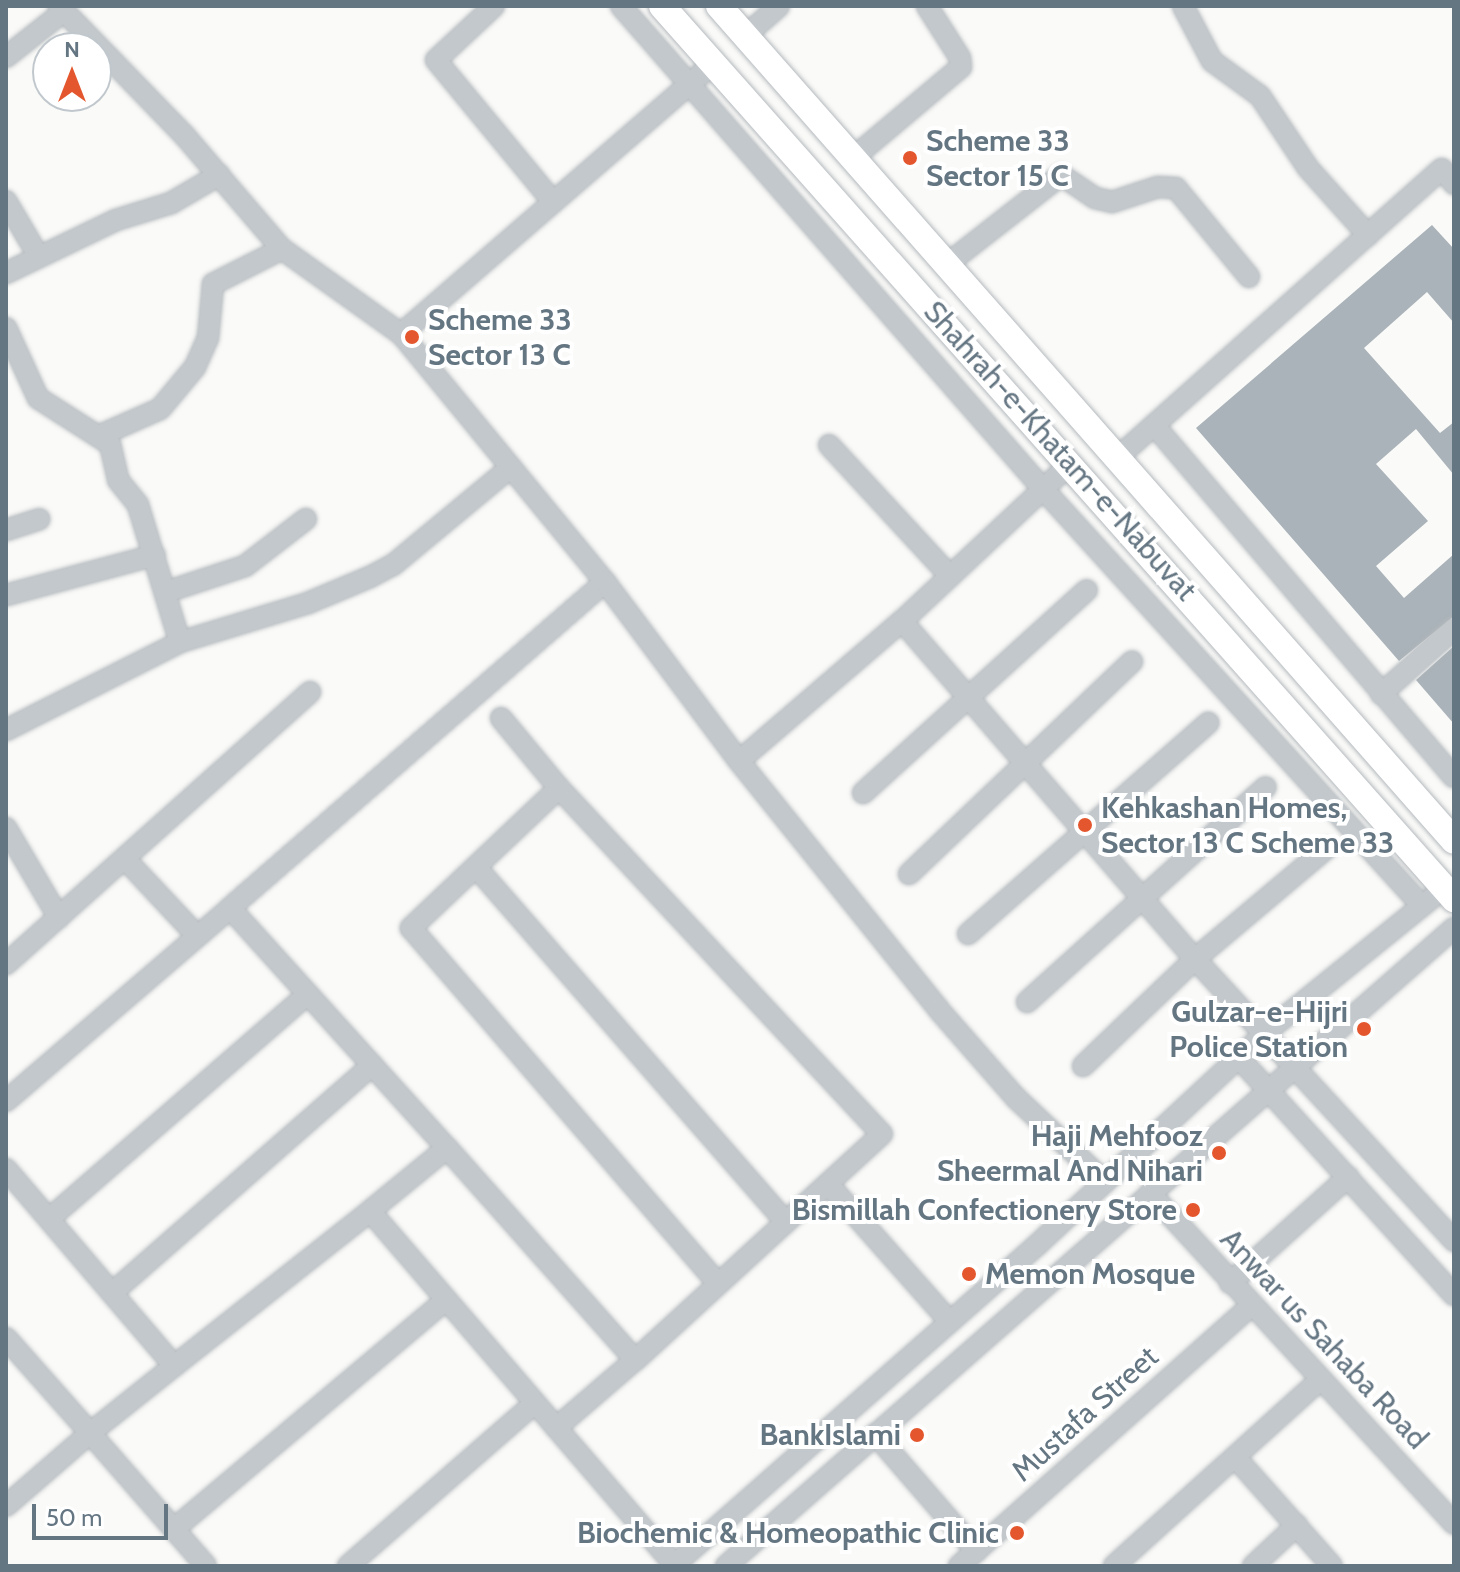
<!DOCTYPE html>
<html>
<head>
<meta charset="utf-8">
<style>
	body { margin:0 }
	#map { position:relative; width:1460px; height:1572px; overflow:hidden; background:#fafaf8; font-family:Cabin,sans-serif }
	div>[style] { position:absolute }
	.building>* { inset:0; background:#aab3b9 }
	.roads { filter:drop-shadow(0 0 2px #b5babe) drop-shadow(0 0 2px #b5babe) }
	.minor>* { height:20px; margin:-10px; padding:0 10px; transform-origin:10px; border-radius:10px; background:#c3c8cc }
	.major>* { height:26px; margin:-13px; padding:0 13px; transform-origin:13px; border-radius:13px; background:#fff }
	.dots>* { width:22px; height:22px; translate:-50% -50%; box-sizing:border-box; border:4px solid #fff; border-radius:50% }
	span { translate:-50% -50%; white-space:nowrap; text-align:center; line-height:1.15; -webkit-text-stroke:8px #fff; paint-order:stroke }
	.poi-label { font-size:30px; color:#657683; font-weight:700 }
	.left { translate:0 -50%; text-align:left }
	.right { translate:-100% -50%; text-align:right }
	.street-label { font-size:30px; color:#657683 }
	.frame { position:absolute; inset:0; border:8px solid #657683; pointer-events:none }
	.north { position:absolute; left:32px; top:32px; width:80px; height:80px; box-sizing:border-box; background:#fff; border:2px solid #c1c8cd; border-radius:50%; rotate:0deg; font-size:22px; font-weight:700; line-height:32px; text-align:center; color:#657683 }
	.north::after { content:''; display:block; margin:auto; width:28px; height:36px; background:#e4572e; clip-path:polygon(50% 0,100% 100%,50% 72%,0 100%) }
	.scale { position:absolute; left:32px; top:1504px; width:136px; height:36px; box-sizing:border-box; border:4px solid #657683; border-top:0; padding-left:10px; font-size:24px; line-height:28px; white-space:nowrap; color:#657683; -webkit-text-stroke:6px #fff; paint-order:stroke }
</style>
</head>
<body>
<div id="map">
	<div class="building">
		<div style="clip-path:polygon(1432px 225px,1454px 249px,1454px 323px,1427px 292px,1364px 348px,1440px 433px,1454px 422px,1454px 475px,1416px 429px,1376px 464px,1428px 521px,1376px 566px,1404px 598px,1454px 554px,1454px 616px,1399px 661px,1196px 428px)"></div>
		<div style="clip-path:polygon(1454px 646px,1454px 724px,1416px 680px)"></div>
	</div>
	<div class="roads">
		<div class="minor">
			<div style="left:59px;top:6px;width:181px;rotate:45.9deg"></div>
			<div style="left:185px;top:136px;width:149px;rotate:49.4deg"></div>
			<div style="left:282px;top:249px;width:146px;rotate:35.5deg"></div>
			<div style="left:494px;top:6px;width:79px;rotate:137deg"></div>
			<div style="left:436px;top:60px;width:184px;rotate:50.5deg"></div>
			<div style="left:621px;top:6px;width:641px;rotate:48.86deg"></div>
			<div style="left:1043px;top:489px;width:563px;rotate:47.73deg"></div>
			<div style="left:1183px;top:6px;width:62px;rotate:62.2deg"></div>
			<div style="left:1212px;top:61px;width:59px;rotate:36.1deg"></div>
			<div style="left:1260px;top:96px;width:87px;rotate:56.3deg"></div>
			<div style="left:1308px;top:168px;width:90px;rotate:48.2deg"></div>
			<div style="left:745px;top:36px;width:45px;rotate:-41.4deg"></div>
			<div style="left:6px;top:57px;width:73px;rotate:-38.3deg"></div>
			<div style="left:853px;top:158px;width:141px;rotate:-40.1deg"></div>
			<div style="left:961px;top:67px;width:9px;rotate:-96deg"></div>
			<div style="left:960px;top:58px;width:62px;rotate:-122.4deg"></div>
			<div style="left:6px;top:201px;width:65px;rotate:59.5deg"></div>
			<div style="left:946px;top:265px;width:146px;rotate:-38deg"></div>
			<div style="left:1061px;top:175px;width:41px;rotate:34.1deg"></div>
			<div style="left:1095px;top:198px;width:17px;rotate:13deg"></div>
			<div style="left:1112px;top:202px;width:48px;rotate:-18.1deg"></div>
			<div style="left:1158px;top:187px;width:18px;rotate:3deg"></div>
			<div style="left:1176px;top:188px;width:115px;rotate:50.6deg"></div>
			<div style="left:6px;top:273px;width:122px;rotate:-25.7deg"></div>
			<div style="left:116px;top:220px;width:58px;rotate:-17.2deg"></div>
			<div style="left:171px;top:203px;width:56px;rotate:-30.3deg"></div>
			<div style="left:6px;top:328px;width:77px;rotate:65.4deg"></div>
			<div style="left:38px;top:398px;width:85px;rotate:32.6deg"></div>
			<div style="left:110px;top:444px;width:37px;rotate:77deg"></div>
			<div style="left:118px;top:480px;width:32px;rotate:51deg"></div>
			<div style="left:138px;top:505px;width:143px;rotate:73deg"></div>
			<div style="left:1154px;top:425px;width:462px;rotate:49.6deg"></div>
			<div style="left:101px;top:435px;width:64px;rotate:-23.8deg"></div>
			<div style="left:160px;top:409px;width:55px;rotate:-50.2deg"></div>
			<div style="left:195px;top:367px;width:32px;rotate:-66deg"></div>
			<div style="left:208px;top:338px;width:54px;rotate:-84.7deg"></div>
			<div style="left:213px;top:284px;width:77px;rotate:-26.9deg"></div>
			<div style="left:829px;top:445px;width:178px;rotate:47.3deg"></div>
			<div style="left:1116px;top:459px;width:436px;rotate:-41.7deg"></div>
			<div style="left:1442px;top:169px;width:19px;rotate:51deg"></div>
			<div style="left:1071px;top:463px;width:231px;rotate:136.9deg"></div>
			<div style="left:902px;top:621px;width:447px;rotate:49.1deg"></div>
			<div style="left:1195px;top:959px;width:383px;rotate:47.4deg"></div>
			<div style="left:6px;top:530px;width:35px;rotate:-18deg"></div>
			<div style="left:605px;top:582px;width:321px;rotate:-129.4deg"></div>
			<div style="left:401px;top:334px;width:414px;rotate:-40.9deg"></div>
			<div style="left:166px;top:592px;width:83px;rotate:-18.2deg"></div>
			<div style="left:245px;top:566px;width:77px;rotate:-37.6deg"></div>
			<div style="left:6px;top:595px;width:154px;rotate:-15deg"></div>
			<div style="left:1381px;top:694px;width:98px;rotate:-41.7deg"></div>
			<div style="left:501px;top:718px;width:91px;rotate:50.4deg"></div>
			<div style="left:559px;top:788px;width:473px;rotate:47deg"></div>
			<div style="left:882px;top:1134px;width:335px;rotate:137.5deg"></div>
			<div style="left:6px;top:730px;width:195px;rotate:-26.8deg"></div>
			<div style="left:180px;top:642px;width:134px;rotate:-16.9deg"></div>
			<div style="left:308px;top:603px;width:67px;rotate:-22.8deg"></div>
			<div style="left:370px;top:577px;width:26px;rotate:-28deg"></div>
			<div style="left:393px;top:565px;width:153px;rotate:-39.7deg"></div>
			<div style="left:739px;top:761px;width:319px;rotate:51.2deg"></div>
			<div style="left:939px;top:1010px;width:118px;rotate:48.8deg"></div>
			<div style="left:1017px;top:1099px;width:121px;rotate:43.3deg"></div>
			<div style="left:559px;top:788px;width:204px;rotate:136.6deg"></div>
			<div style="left:411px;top:928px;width:470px;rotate:49.2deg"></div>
			<div style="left:863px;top:793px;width:302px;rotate:-42.2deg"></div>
			<div style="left:6px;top:828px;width:104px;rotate:59.5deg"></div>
			<div style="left:126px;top:860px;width:104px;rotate:46.9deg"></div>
			<div style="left:476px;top:867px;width:471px;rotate:48.9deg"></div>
			<div style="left:909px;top:874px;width:308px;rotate:-43.6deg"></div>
			<div style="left:230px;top:908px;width:497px;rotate:-41deg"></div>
			<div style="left:605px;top:582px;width:224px;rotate:53.2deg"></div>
			<div style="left:739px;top:761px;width:215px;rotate:-40.7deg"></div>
			<div style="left:968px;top:934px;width:320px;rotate:-41.3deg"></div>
			<div style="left:6px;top:964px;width:408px;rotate:-41.8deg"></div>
			<div style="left:1027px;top:1002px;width:321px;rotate:-42deg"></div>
			<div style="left:1239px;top:1058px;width:320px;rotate:47.8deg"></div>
			<div style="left:1083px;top:1066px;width:155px;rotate:-43.7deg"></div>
			<div style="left:1195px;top:959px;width:172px;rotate:-40.1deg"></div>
			<div style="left:6px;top:1101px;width:296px;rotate:-40.7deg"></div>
			<div style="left:230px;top:908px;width:324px;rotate:47.9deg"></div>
			<div style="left:447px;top:1148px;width:99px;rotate:140.7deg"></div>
			<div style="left:370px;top:1211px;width:467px;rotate:49.3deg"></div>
			<div style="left:447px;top:1148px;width:283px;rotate:48.4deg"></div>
			<div style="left:635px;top:1360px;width:104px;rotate:139.3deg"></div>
			<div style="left:6px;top:1169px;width:259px;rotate:49.5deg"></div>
			<div style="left:174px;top:1366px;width:107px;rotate:141.4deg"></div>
			<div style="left:90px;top:1433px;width:176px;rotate:48.9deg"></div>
			<div style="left:828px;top:1184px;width:184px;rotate:48.5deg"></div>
			<div style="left:1150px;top:1193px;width:449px;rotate:47.4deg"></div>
			<div style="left:49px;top:1219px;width:343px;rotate:-41deg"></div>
			<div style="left:1230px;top:1283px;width:159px;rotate:-41.9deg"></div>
			<div style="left:112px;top:1293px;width:346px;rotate:-41.2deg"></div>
			<div style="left:6px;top:1338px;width:127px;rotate:48.5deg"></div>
			<div style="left:90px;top:1433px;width:111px;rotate:139deg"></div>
			<div style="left:174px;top:1366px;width:250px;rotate:-38.3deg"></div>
			<div style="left:875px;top:1434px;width:155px;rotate:49.2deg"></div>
			<div style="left:1236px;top:1458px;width:144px;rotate:48.4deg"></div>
			<div style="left:174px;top:1529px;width:356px;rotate:-40.1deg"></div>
			<div style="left:348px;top:1566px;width:248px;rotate:-41.1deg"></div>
			<div style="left:673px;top:1566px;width:485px;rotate:-41.4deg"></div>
			<div style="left:1037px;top:1245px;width:311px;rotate:-42.9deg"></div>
			<div style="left:1265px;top:1033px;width:215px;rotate:-39deg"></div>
			<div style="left:726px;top:1566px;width:968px;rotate:-41.23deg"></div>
			<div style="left:959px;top:1566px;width:391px;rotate:-41.7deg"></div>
			<div style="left:1114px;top:1566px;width:278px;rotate:-42.1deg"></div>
			<div style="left:1253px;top:1566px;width:60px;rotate:-43deg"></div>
		</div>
		<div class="major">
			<div style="left:662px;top:6px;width:1194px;rotate:48.43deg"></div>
			<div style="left:719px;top:6px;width:1112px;rotate:48.64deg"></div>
		</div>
	</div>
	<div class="dots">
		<div style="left:910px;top:158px;background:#e4572e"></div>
		<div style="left:412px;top:337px;background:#e4572e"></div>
		<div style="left:1085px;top:825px;background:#e4572e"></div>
		<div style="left:1364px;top:1029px;background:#e4572e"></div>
		<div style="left:1219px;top:1153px;background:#e4572e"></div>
		<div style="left:1193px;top:1210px;background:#e4572e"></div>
		<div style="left:969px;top:1274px;background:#e4572e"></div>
		<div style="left:917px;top:1435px;background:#e4572e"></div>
		<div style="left:1017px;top:1533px;background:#e4572e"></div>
	</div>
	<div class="poi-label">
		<span class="left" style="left:926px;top:158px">Scheme 33<br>Sector 15 C</span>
		<span class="left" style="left:428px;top:337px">Scheme 33<br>Sector 13 C</span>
		<span class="left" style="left:1101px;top:825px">Kehkashan Homes,<br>Sector 13 C Scheme 33</span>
		<span class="right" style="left:1348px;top:1029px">Gulzar-e-Hijri<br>Police Station</span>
		<span class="right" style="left:1203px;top:1153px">Haji Mehfooz<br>Sheermal And Nihari</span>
		<span class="right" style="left:1177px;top:1210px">Bismillah Confectionery Store</span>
		<span class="left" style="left:985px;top:1274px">Memon Mosque</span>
		<span class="right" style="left:901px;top:1435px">BankIslami</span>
		<span class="right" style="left:999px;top:1533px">Biochemic &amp; Homeopathic Clinic</span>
	</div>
	<div class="street-label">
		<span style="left:1060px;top:451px;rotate:48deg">Shahrah-e-Khatam-e-Nabuvat</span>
		<span style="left:1324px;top:1339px;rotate:47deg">Anwar us Sahaba Road</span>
		<span style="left:1085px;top:1414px;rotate:-42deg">Mustafa Street</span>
	</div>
	<div class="frame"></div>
	<div class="north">N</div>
	<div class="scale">50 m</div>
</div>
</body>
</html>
